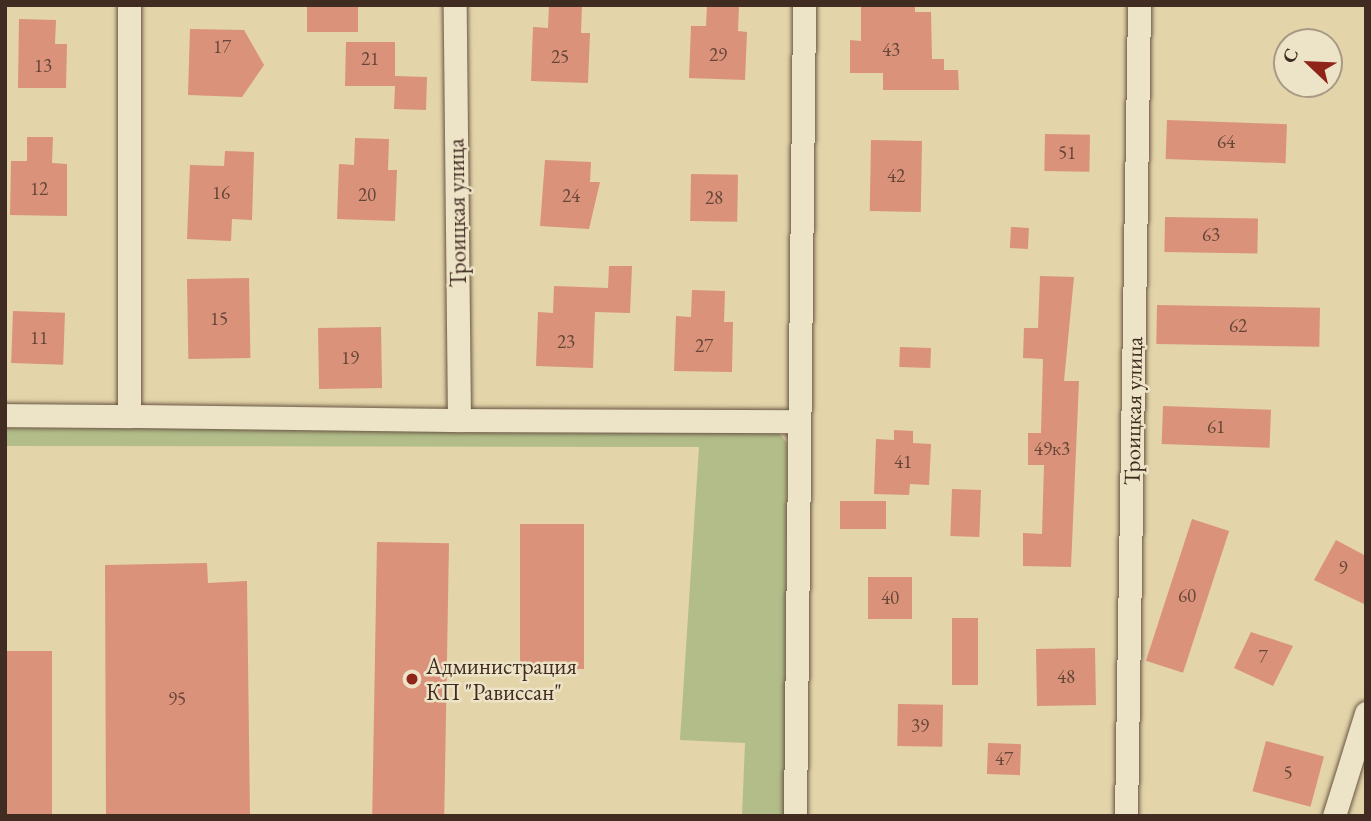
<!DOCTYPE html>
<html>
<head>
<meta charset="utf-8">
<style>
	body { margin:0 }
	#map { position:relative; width:1371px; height:821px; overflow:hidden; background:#e3d4a9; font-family:"EB Garamond",serif }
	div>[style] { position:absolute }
	.green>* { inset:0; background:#b2bd8a }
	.building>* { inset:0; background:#da927a; transform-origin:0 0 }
	.roads { filter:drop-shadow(0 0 2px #695643) drop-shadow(0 0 2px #695643) }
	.minor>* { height:23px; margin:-11.5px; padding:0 11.5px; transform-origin:11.5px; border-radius:11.5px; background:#ede3c7 }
	.dots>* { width:19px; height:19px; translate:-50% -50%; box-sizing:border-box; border:4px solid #ede3c7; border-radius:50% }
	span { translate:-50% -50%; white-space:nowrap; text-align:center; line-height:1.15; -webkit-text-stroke:5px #ede3c7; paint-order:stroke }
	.number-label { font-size:19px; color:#664637 }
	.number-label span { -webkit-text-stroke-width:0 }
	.street-label { font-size:23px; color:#402c21 }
	.poi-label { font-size:23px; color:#402c21 }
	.left { translate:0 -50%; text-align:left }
	.frame { position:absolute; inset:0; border:7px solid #402c21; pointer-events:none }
	.north { position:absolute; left:1273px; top:28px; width:70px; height:70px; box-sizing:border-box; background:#ede3c7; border:2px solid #a89a85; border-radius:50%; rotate:293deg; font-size:19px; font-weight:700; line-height:28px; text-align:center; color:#402c21 }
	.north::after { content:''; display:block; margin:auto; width:24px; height:32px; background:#8f2418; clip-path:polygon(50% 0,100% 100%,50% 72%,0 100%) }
</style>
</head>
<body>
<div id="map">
	<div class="green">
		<div style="clip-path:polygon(5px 428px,777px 431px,787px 443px,785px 816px,742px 816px,745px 743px,680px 740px,699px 447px,5px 446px)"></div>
	</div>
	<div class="building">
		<div style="left:307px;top:5px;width:51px;height:27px"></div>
		<div style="clip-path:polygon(549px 5px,582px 5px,581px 33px,590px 33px,588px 83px,531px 81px,533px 27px,548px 28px)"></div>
		<div style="clip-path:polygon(707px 5px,739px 5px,738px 31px,747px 32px,745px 80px,689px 78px,691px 26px,706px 26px)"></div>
		<div style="clip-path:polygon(861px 5px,915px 5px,915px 12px,931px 12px,932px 59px,944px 59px,944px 70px,958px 70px,959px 90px,883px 90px,883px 73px,850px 73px,850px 40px,861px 41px)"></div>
		<div style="clip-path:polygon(19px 19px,56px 20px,55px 44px,67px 44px,66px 88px,18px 88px)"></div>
		<div style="clip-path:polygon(190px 29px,244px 30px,264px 65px,242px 97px,188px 95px)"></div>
		<div style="clip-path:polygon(346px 42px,395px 42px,395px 76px,427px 77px,426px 110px,394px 109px,395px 86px,345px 86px)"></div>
		<div style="left:1167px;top:120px;width:120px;height:39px;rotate:2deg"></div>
		<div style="left:1045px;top:134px;width:45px;height:37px;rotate:1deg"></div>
		<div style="clip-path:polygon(27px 137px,53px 137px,52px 163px,67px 164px,67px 216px,10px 215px,11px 161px,27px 161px)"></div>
		<div style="clip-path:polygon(355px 138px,389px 139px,388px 170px,397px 170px,395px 221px,337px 219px,339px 164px,354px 165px)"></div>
		<div style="left:871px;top:140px;width:51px;height:71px;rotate:1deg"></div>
		<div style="clip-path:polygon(225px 151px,254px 152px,252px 220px,232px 219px,231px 241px,187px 239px,190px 165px,224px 166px)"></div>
		<div style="clip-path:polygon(545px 160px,591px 162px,590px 182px,600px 182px,589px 229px,540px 226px)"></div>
		<div style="left:691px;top:174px;width:47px;height:47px;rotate:1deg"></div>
		<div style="left:1165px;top:217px;width:93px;height:35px;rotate:1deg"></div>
		<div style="left:1011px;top:227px;width:18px;height:21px;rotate:3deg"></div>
		<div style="clip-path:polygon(609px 266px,632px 266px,630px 313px,595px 312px,593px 368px,536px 366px,538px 312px,553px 313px,554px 286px,608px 288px)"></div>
		<div style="clip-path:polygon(1040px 276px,1074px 277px,1064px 381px,1079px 381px,1071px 567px,1023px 566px,1023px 533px,1042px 534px,1044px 465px,1028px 465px,1028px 433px,1041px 433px,1043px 359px,1023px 358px,1024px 328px,1038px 328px)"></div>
		<div style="left:249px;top:278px;width:80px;height:62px;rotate:89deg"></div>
		<div style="clip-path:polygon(692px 290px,725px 291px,724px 322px,733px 322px,732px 372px,674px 371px,676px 316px,691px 317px)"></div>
		<div style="left:1157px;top:305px;width:163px;height:39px;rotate:1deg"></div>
		<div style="left:13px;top:311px;width:52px;height:52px;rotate:2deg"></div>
		<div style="left:381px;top:327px;width:61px;height:63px;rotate:89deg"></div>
		<div style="left:900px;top:347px;width:31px;height:20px;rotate:2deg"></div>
		<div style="left:1163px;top:406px;width:108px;height:38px;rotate:2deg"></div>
		<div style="clip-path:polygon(894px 430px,913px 431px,913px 443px,931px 444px,929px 485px,910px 484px,909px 495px,874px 494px,876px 439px,894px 440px)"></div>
		<div style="left:952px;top:489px;width:29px;height:47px;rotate:2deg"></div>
		<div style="left:840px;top:501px;width:46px;height:28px"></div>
		<div style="left:1192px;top:519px;width:39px;height:149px;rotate:18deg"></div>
		<div style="left:520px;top:524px;width:64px;height:145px"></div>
		<div style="clip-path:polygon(1336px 540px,1366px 556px,1366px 605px,1314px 580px)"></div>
		<div style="left:377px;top:542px;width:72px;height:274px;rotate:1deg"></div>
		<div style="clip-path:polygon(207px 563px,208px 583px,247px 581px,250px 816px,106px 816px,105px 565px)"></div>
		<div style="left:868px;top:577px;width:44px;height:42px"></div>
		<div style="left:952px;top:618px;width:26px;height:67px"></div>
		<div style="clip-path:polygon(1251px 632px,1293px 646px,1273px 686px,1234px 668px)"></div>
		<div style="left:1095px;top:648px;width:57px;height:59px;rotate:89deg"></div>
		<div style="left:5px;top:651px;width:47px;height:165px"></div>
		<div style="left:898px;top:704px;width:45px;height:42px;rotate:1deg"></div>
		<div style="left:1266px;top:741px;width:60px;height:52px;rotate:15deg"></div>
		<div style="left:988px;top:743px;width:33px;height:31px;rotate:2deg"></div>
	</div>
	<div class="roads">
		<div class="minor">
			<div style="left:5px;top:415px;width:124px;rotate:0.5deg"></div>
			<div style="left:129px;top:416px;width:411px;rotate:-90deg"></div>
			<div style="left:129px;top:416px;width:330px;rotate:0.7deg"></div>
			<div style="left:459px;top:420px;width:415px;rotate:-90.6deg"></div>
			<div style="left:459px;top:420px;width:338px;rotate:0.2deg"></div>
			<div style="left:795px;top:816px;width:811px;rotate:-89.36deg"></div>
			<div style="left:1126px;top:816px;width:811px;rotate:-89.08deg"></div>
			<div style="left:1334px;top:816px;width:108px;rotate:-72.7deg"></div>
		</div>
	</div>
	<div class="dots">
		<div style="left:412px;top:679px;background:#8f2418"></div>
	</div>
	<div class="number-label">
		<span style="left:222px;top:47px">17</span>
		<span style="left:891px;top:50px">43</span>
		<span style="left:718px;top:55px">29</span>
		<span style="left:560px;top:57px">25</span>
		<span style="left:370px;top:59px">21</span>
		<span style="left:43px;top:66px">13</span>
		<span style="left:1226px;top:142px">64</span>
		<span style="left:1067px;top:153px">51</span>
		<span style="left:896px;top:176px">42</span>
		<span style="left:39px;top:189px">12</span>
		<span style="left:221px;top:193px">16</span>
		<span style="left:367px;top:195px">20</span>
		<span style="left:571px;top:196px">24</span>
		<span style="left:714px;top:198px">28</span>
		<span style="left:1211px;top:235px">63</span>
		<span style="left:219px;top:319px">15</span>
		<span style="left:1238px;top:326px">62</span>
		<span style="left:39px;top:338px">11</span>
		<span style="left:566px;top:342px">23</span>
		<span style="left:704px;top:346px">27</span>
		<span style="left:350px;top:358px">19</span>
		<span style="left:1216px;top:427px">61</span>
		<span style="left:1052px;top:449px">49к3</span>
		<span style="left:903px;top:462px">41</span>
		<span style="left:1343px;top:568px">9</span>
		<span style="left:1187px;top:596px">60</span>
		<span style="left:890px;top:598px">40</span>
		<span style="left:1263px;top:657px">7</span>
		<span style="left:1066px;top:677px">48</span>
		<span style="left:177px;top:699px">95</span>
		<span style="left:920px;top:726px">39</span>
		<span style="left:1004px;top:759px">47</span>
		<span style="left:1288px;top:773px">5</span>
	</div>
	<div class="street-label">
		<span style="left:457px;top:213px;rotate:-91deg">Троицкая улица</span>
		<span style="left:1133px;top:411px;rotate:-89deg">Троицкая улица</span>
	</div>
	<div class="poi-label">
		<span class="left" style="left:426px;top:679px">Администрация<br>КП "Рависсан"</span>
	</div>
	<div class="frame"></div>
	<div class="north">С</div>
</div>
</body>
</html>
